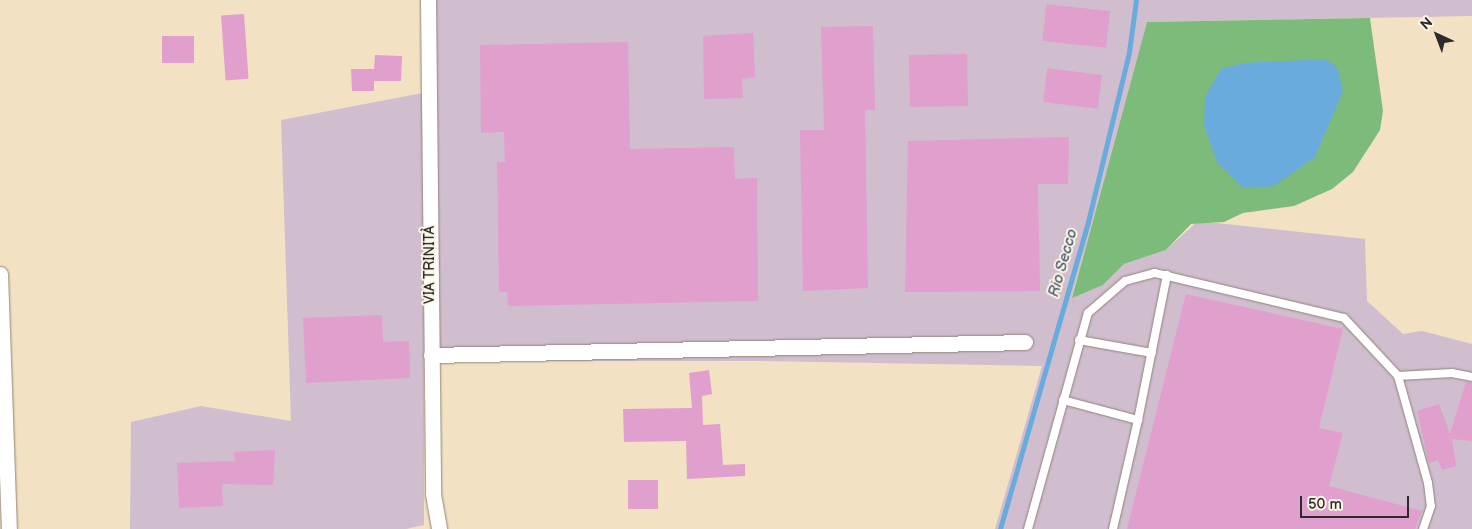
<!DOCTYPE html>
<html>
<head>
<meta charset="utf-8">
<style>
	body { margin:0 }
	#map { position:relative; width:1472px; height:529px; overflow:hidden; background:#f3e1c3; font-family:"Balsamiq Sans",sans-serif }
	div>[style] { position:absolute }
	.industrial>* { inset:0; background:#d0bdce }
	.forest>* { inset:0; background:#7dbb7b }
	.water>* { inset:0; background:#69abdd }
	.stream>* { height:4.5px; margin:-2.25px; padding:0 2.25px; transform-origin:2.25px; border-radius:2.25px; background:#69abdd }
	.building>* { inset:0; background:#e19fcd; transform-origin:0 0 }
	.roads { filter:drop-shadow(0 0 1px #8f8677) drop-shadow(0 0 1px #8f8677) }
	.service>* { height:8px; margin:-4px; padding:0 4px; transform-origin:4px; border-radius:4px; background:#fff }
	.minor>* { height:15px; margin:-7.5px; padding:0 7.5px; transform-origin:7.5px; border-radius:7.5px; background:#fff }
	span { translate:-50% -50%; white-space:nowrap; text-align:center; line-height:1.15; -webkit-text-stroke:4px #fcf5e5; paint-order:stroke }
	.street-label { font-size:14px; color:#2b2b2b }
	.water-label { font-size:15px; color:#415869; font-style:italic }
	.north { position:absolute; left:1412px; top:10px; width:50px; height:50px; -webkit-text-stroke:4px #fcf5e5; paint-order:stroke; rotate:317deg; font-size:14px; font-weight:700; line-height:20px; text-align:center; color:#2b2b2b }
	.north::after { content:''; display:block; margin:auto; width:18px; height:22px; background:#2b2b2b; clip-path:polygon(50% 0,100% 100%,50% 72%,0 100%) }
	.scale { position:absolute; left:1300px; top:496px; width:109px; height:22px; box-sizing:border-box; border:2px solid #2b2b2b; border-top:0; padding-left:6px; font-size:15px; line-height:18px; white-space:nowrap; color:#2b2b2b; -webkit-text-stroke:4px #fcf5e5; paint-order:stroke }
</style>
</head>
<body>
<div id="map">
	<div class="industrial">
		<div style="clip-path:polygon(426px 0,1472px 0,1472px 16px,1147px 22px,1072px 297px,1103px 285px,1124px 264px,1166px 250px,1198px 221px,1365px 239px,1367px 301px,1403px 334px,1422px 331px,1472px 344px,1472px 529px,995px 529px,1042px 366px,761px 361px,424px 361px,424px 525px,406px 529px,130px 529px,131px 422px,201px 406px,291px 421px,281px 120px,428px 92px)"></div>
	</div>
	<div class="forest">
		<div style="clip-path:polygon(1370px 18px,1383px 111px,1380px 130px,1353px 172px,1332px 189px,1294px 206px,1243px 213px,1224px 222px,1191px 224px,1166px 250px,1124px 264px,1103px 285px,1072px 298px,1147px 22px)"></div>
	</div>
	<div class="water">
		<div style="clip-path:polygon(1325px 59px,1337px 67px,1343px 91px,1315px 157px,1274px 186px,1243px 188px,1217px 162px,1204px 126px,1205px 97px,1221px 69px,1244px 63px)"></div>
	</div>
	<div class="stream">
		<div style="left:1000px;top:529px;width:319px;rotate:-74deg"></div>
		<div style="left:1088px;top:222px;width:175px;rotate:-76.4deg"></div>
		<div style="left:1129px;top:52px;width:52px;rotate:-82.3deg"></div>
	</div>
	<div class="building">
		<div style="left:1110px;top:11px;width:37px;height:64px;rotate:96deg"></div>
		<div style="left:244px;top:14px;width:65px;height:23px;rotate:86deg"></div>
		<div style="clip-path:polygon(873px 26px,875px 110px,865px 110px,868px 288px,803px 291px,800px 130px,824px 130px,821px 27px)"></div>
		<div style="clip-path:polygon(753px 33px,755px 77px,742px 79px,743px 98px,704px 99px,703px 36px)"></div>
		<div style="left:162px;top:36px;width:32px;height:27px"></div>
		<div style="clip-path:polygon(628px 42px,630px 149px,734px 147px,735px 179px,757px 178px,758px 301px,508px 306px,507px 292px,499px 292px,497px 162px,505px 162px,504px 132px,481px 133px,480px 45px)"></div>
		<div style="left:967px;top:54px;width:52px;height:58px;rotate:89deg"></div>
		<div style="clip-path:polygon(375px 55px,402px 56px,401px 81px,374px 81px,374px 91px,352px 91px,351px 69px,374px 69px)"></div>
		<div style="left:1102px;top:75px;width:34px;height:55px;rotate:97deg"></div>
		<div style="clip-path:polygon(1069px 137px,1068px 184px,1038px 184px,1040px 291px,905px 292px,908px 141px)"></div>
		<div style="clip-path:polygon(1186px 294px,1343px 329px,1319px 428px,1343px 433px,1329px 486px,1422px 511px,1415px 529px,1127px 529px)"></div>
		<div style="clip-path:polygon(382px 315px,383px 342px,409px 341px,410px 378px,306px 383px,303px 318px)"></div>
		<div style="clip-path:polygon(709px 370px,712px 394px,702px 396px,703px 425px,720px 424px,723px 465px,745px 464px,745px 476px,687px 479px,686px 441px,624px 442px,623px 409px,692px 408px,689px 373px)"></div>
		<div style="clip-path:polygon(1466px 382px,1472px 383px,1472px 441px,1452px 439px,1456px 466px,1442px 470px,1438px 460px,1429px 463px,1417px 411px,1439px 404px,1450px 434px)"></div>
		<div style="clip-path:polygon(275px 450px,273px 485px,222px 484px,223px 506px,179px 508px,177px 463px,235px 461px,234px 452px)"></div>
		<div style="left:628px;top:480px;width:30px;height:29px"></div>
	</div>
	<div class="roads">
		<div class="service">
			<div style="left:1079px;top:340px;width:74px;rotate:10.1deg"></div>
			<div style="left:1398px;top:376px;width:54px;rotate:-3.2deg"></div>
			<div style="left:1452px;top:373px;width:20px;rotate:11deg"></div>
			<div style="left:1063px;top:400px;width:78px;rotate:14.9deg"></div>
			<div style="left:1138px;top:420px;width:112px;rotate:102.9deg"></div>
			<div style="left:1138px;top:420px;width:148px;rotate:-78.7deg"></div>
			<div style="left:1028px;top:529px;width:224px;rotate:-74.5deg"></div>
			<div style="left:1088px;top:313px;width:49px;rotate:-40.9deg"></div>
			<div style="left:1125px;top:281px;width:31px;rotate:-15deg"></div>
			<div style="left:1155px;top:273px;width:194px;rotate:13.4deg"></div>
			<div style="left:1344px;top:318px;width:79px;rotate:47deg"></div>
			<div style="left:1398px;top:376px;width:111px;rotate:74.3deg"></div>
			<div style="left:1428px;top:483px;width:23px;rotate:83deg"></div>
			<div style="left:1431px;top:506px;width:24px;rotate:109deg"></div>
		</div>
		<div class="minor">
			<div style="left:428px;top:0;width:494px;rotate:89.4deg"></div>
			<div style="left:433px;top:494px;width:36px;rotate:80deg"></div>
			<div style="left:0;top:274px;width:255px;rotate:88deg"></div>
			<div style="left:431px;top:355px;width:594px;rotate:-1.25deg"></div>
		</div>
	</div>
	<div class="street-label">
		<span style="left:430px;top:265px;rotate:-90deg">VIA TRINITÀ</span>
	</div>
	<div class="water-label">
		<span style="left:1063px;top:263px;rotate:-74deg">Rio Secco</span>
	</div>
	<div class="north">N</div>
	<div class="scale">50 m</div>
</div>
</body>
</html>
